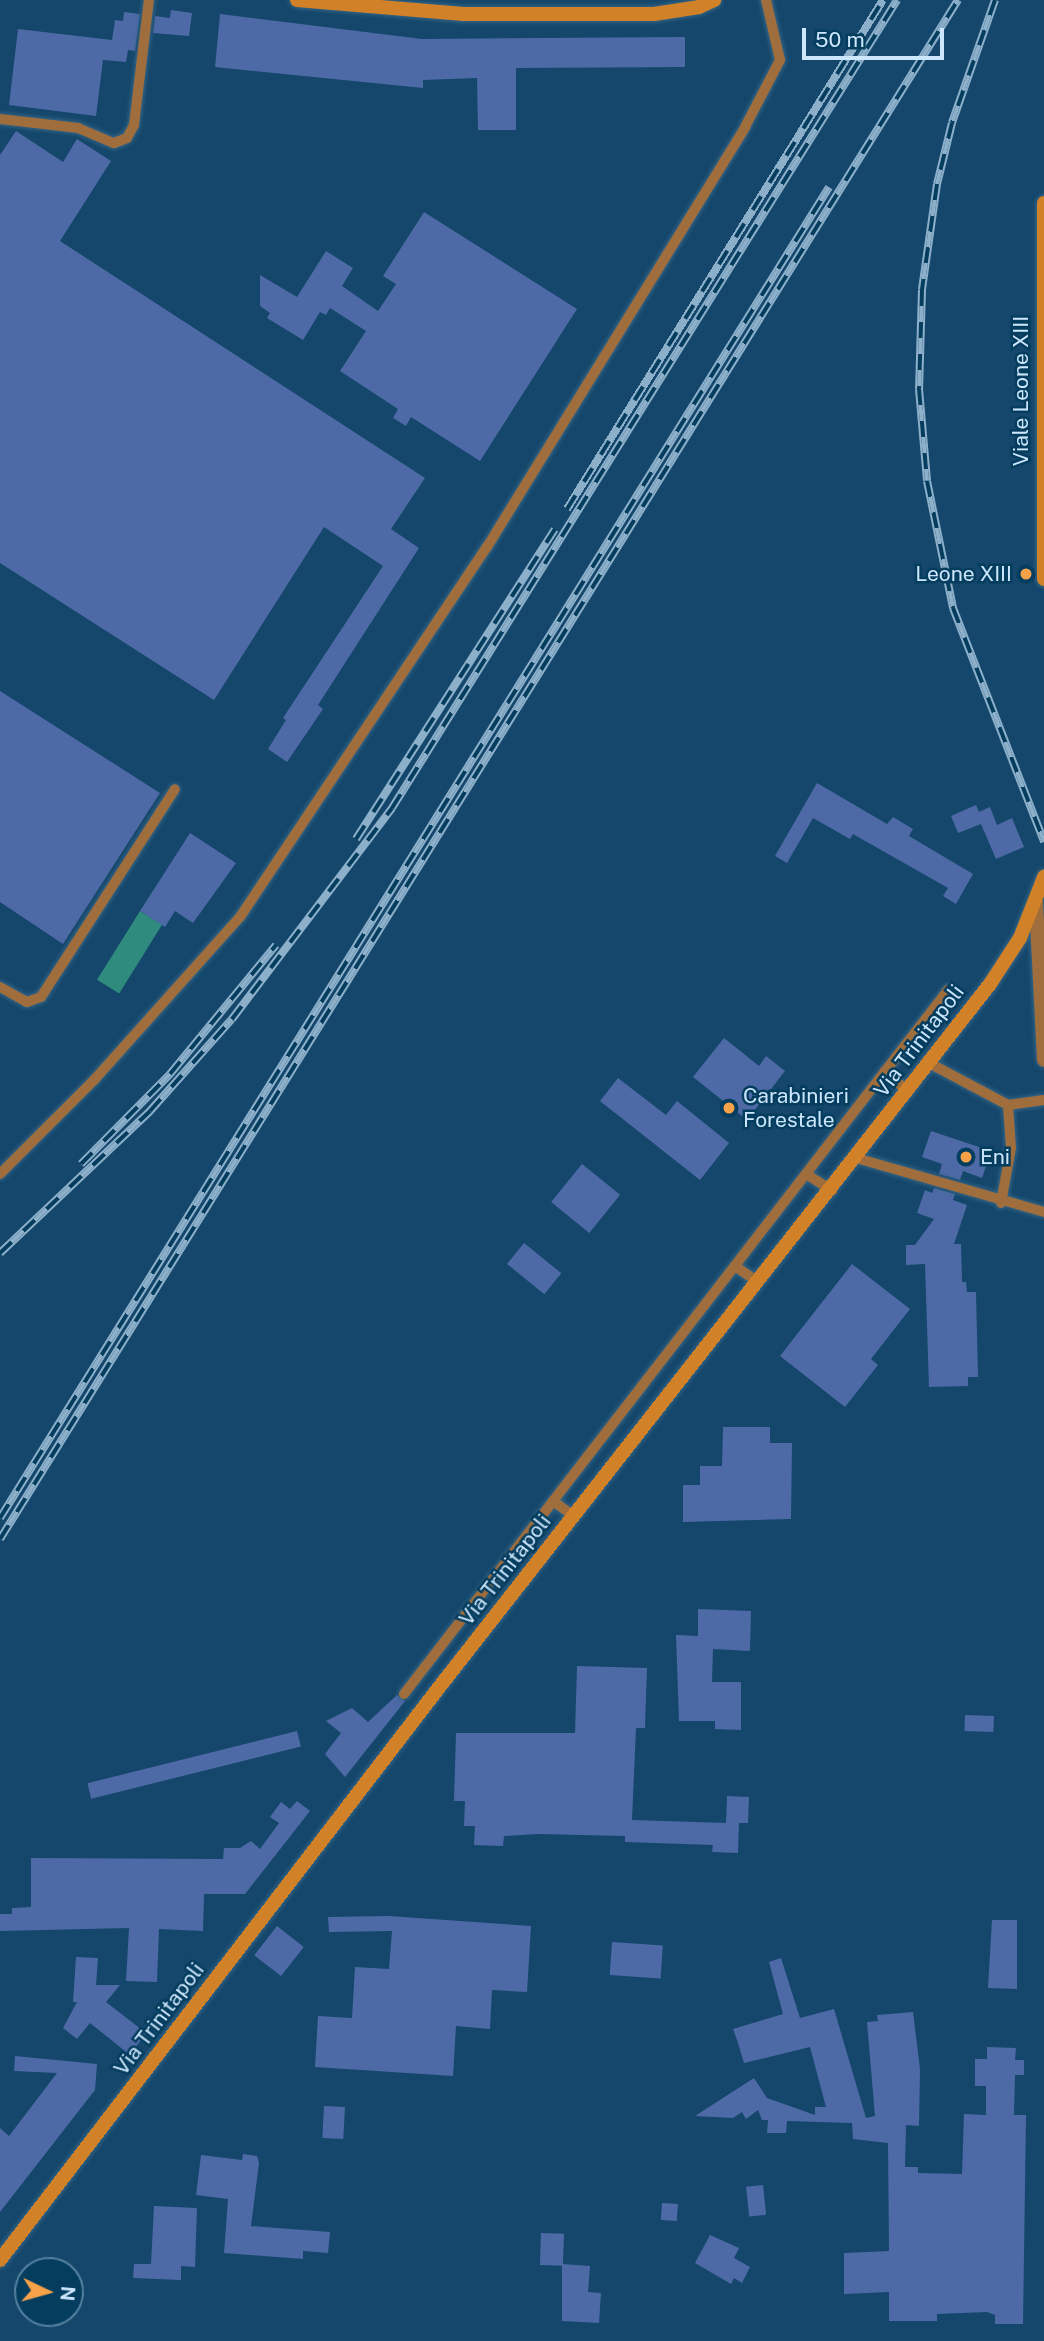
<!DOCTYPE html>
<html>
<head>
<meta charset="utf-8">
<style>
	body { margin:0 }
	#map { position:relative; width:1044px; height:2341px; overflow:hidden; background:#14476b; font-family:"Public Sans",sans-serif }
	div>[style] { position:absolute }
	.water>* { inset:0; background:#308b7f; transform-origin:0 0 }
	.building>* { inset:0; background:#4d6aa6; transform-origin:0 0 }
	.roads { filter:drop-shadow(0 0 2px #356485) drop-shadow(0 0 2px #356485) }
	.service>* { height:10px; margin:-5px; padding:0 5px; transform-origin:5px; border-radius:5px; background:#a06d3c }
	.tertiary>* { height:14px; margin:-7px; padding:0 7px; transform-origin:7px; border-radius:7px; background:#a06d3c }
	.secondary>* { height:14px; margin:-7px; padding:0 7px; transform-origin:7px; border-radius:7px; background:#d18128 }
	.rail>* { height:8px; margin-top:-4px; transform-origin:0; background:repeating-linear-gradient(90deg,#053d5f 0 16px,#8cafca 0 32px); box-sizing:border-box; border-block:2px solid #8cafca }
	.dots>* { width:19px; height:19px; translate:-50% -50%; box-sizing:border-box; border:4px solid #053d5f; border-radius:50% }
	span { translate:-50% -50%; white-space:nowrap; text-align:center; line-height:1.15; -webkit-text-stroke:5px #053d5f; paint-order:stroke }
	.street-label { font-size:21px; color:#cce6fc }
	.poi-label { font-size:21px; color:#cce6fc }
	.right { translate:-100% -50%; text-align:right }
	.left { translate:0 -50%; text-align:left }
	.north { position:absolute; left:14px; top:2257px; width:70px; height:70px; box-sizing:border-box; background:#053d5f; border:2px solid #55819e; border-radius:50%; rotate:95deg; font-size:19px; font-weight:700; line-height:28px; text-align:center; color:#cce6fc }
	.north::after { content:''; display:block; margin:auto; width:24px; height:32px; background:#f7a149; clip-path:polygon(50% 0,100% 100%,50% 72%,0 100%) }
	.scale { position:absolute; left:802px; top:28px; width:142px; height:32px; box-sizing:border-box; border:4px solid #cce6fc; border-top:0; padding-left:9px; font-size:21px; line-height:24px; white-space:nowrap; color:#cce6fc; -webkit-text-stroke:5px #053d5f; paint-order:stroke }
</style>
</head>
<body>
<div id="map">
	<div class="water">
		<div style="left:140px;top:911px;width:26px;height:81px;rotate:32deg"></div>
	</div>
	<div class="building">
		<div style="clip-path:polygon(171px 10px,192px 13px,189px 36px,153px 33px,155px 16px,170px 18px)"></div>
		<div style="clip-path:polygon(124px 12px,140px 14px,135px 51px,128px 50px,126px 62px,103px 60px,96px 116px,9px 105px,18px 29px,112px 40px,115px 20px,123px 21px)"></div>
		<div style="clip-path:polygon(220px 14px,422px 39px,685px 37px,685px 67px,516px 68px,516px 130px,478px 130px,477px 78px,423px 80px,423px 88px,215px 67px)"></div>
		<div style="clip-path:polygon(16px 131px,63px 162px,77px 139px,111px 161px,60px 241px,425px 478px,391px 529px,419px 548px,318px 705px,323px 709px,287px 762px,268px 749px,286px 720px,283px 718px,383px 566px,324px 527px,214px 700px,0 563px,0 155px)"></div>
		<div style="clip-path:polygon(424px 212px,577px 309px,480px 461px,411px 417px,406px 426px,393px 418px,398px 409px,340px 371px,366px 331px,330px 308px,326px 315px,320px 312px,303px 340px,267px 318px,270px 313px,260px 306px,260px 275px,297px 297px,326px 251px,353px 268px,342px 286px,378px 311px,396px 284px,383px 276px)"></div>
		<div style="clip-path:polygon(0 691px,160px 793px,63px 944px,0 902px)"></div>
		<div style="clip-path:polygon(817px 783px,887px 824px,893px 817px,913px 829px,909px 836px,973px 874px,956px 904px,943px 896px,948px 888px,853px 834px,850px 839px,813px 818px,787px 863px,775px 856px)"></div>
		<div style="clip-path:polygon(976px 805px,979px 812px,990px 807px,997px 825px,1012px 818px,1024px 847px,996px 859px,981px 824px,958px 833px,951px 816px)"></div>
		<div style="clip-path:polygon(190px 833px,236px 863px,193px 923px,175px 911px,165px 927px,140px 911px)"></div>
		<div style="clip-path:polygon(724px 1038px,759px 1066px,766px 1056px,785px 1071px,747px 1120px,693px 1077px)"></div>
		<div style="clip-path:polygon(618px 1078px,666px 1115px,677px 1101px,729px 1143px,700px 1180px,600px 1101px)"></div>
		<div style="clip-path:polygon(931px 1131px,991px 1151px,982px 1178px,963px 1171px,960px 1180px,939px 1174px,942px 1164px,922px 1157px)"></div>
		<div style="left:582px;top:1164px;width:49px;height:49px;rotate:39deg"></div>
		<div style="clip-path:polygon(934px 1188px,955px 1194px,953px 1200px,967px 1205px,954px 1244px,961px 1244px,962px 1282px,966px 1282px,967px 1292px,976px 1292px,978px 1377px,968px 1377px,968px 1386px,929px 1387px,925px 1264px,906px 1265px,906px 1245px,915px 1245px,934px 1219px,917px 1213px,925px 1190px,932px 1193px)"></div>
		<div style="left:524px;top:1243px;width:48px;height:27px;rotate:39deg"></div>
		<div style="clip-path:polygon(852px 1264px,910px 1309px,871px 1359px,878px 1365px,845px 1407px,780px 1356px)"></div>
		<div style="clip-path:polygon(723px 1427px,770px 1427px,770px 1443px,792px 1443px,791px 1519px,683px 1522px,683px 1485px,700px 1485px,700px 1466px,722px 1466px)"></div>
		<div style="clip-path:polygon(698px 1609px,751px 1611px,750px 1651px,713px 1649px,712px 1682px,741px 1682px,741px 1730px,715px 1729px,715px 1721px,679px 1721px,676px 1635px,698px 1636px)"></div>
		<div style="clip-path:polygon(577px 1666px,647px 1668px,645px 1728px,636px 1728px,632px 1820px,726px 1823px,727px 1796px,749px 1797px,748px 1823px,739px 1823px,738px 1853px,712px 1852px,713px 1845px,625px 1842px,625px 1836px,539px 1834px,504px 1836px,503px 1846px,474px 1845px,475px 1826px,464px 1826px,465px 1801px,454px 1801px,456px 1733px,575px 1733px)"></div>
		<div style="clip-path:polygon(397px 1695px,405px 1701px,345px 1777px,325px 1754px,341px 1733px,326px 1721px,352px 1708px,368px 1722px)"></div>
		<div style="left:965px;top:1715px;width:29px;height:16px;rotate:2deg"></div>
		<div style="left:297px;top:1731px;width:16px;height:216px;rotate:76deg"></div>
		<div style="clip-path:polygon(297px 1801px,310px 1811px,245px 1894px,204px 1894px,203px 1931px,159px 1929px,157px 1982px,126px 1981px,129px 1928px,0 1931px,0 1914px,12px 1914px,12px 1908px,31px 1907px,31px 1858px,223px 1859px,224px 1848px,240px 1848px,251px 1841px,260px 1849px,279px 1823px,270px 1817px,281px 1802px,290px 1809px)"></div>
		<div style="clip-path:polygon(389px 1916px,531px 1926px,527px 1992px,492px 1990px,490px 2029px,456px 2026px,453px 2076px,315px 2067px,318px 2016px,352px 2018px,355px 1967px,389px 1969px,392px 1931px,329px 1932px,328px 1917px)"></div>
		<div style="clip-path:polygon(992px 1920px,1017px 1920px,1017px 1989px,988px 1988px)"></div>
		<div style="left:277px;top:1926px;width:34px;height:37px;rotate:38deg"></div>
		<div style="left:612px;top:1942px;width:51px;height:33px;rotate:4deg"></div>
		<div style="clip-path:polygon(76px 1957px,98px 1958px,96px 1985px,120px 1985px,106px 2002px,146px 2033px,130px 2055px,90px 2023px,77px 2039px,63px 2028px,77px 2002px,73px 2002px)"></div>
		<div style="clip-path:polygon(781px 1958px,800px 2018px,834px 2009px,866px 2118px,875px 2116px,867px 2022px,878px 2021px,877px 2015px,913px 2012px,920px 2069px,919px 2126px,906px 2125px,905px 2167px,918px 2167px,918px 2173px,962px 2174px,964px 2114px,986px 2115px,986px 2086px,975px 2086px,975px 2059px,987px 2059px,987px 2047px,1016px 2048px,1015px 2060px,1024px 2060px,1024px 2075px,1015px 2075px,1014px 2115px,1026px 2115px,1023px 2324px,995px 2324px,995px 2315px,987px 2312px,937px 2314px,937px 2321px,889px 2321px,889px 2292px,844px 2294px,844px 2253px,889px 2251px,888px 2143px,853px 2139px,852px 2123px,787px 2121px,786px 2133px,767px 2133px,768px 2120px,762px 2120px,758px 2110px,746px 2119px,742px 2112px,733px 2118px,695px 2116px,754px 2078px,767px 2098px,815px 2115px,815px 2107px,826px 2107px,810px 2047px,744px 2063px,737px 2040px,733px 2029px,783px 2014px,769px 1962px)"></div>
		<div style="clip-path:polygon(15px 2056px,97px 2064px,95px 2090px,0 2212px,0 2128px,9px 2136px,57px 2073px,14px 2071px)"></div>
		<div style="left:324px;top:2106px;width:21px;height:32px;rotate:3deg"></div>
		<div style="clip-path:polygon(243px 2154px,257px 2156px,259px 2163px,251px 2226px,330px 2232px,328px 2253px,303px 2251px,303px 2259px,224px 2253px,228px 2199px,196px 2195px,201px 2155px,242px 2160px)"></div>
		<div style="left:763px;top:2185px;width:30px;height:17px;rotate:84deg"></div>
		<div style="left:662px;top:2203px;width:16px;height:17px;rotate:4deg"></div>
		<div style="clip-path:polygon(154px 2206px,197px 2208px,195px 2267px,181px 2266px,181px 2280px,133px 2278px,134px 2264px,151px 2264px)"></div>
		<div style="left:541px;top:2233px;width:23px;height:32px;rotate:2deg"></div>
		<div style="clip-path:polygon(710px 2235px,739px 2248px,734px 2258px,750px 2267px,742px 2283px,734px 2278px,731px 2284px,695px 2263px)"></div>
		<div style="clip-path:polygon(562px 2264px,590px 2266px,588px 2292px,601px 2293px,599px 2323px,562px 2321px)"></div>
	</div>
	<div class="roads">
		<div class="service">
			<div style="left:0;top:119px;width:79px;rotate:6.6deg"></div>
			<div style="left:78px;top:128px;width:39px;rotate:23deg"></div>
			<div style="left:114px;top:143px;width:14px;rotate:-21deg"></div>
			<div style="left:127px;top:138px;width:15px;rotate:-62deg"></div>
			<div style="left:134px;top:125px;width:126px;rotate:-83.2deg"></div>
			<div style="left:0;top:987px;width:31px;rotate:29deg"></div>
			<div style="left:27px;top:1002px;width:15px;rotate:-20deg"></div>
			<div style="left:41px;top:997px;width:247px;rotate:-57.2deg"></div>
			<div style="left:929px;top:1063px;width:89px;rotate:28deg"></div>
			<div style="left:1008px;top:1105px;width:36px;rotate:-8deg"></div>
			<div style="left:884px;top:1072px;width:31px;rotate:38deg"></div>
			<div style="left:856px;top:1158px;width:196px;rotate:16deg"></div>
			<div style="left:0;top:1174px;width:134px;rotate:-45deg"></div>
			<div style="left:95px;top:1079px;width:217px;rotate:-48.2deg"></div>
			<div style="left:240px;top:917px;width:445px;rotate:-56.3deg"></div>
			<div style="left:487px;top:547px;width:493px;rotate:-58.4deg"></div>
			<div style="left:745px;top:127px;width:76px;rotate:-62.4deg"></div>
			<div style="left:780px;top:60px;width:62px;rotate:-103.1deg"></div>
			<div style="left:806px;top:1174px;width:31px;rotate:32deg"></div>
			<div style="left:1001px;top:1203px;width:56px;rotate:-79.7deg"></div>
			<div style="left:1011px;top:1148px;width:43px;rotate:-94deg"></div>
			<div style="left:735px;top:1266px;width:28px;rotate:35deg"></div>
			<div style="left:553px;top:1501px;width:26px;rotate:36deg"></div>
			<div style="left:404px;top:1694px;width:890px;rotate:-52.31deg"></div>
		</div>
		<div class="tertiary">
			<div style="left:1036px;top:902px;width:158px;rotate:87.1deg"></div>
		</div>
		<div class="secondary">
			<div style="left:297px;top:0;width:167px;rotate:4.8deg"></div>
			<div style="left:463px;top:14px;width:191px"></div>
			<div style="left:654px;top:14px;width:46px;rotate:-8.8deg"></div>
			<div style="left:699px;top:7px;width:17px;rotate:-25deg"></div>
			<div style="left:1044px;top:203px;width:376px;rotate:90deg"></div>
			<div style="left:0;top:2260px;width:718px;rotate:-52.52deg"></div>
			<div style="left:437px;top:1690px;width:897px;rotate:-51.93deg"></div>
			<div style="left:990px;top:984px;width:55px;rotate:-56.9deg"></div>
			<div style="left:1020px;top:938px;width:66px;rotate:-68.5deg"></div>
		</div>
	</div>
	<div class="rail">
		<div style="left:995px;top:0;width:130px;rotate:109.3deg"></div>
		<div style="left:952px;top:123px;width:63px;rotate:103.8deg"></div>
		<div style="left:937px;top:184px;width:107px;rotate:98.1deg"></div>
		<div style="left:922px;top:290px;width:99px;rotate:91.7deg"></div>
		<div style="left:919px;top:389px;width:92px;rotate:85deg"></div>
		<div style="left:927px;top:481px;width:130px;rotate:78.4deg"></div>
		<div style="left:953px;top:608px;width:251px;rotate:68.7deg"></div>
		<div style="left:567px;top:509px;width:599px;rotate:-58.17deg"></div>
		<div style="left:356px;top:839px;width:368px;rotate:-57.3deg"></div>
		<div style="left:81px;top:1164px;width:127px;rotate:-45.3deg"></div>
		<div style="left:170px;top:1074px;width:167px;rotate:-50.6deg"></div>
		<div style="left:0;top:1253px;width:207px;rotate:-43.4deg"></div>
		<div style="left:150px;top:1111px;width:123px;rotate:-48.3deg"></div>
		<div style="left:232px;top:1019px;width:265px;rotate:-52.8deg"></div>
		<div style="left:392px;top:808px;width:953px;rotate:-57.99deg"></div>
		<div style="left:0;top:1518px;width:1568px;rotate:-58.08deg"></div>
		<div style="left:0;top:1539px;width:1813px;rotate:-58.1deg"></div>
	</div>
	<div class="dots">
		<div style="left:1026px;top:574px;background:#f7a149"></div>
		<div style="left:729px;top:1108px;background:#f7a149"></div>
		<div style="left:966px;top:1157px;background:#f7a149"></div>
	</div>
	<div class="street-label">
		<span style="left:1021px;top:391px;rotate:-90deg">Viale Leone XIII</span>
		<span style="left:919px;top:1041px;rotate:-53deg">Via Trinitapoli</span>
		<span style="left:505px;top:1570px;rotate:-52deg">Via Trinitapoli</span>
		<span style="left:159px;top:2019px;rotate:-53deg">Via Trinitapoli</span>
	</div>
	<div class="poi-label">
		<span class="right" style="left:1012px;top:574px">Leone XIII</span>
		<span class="left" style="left:743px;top:1108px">Carabinieri<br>Forestale</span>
		<span class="left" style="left:980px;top:1157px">Eni</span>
	</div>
	<div class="north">N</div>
	<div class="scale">50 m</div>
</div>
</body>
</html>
